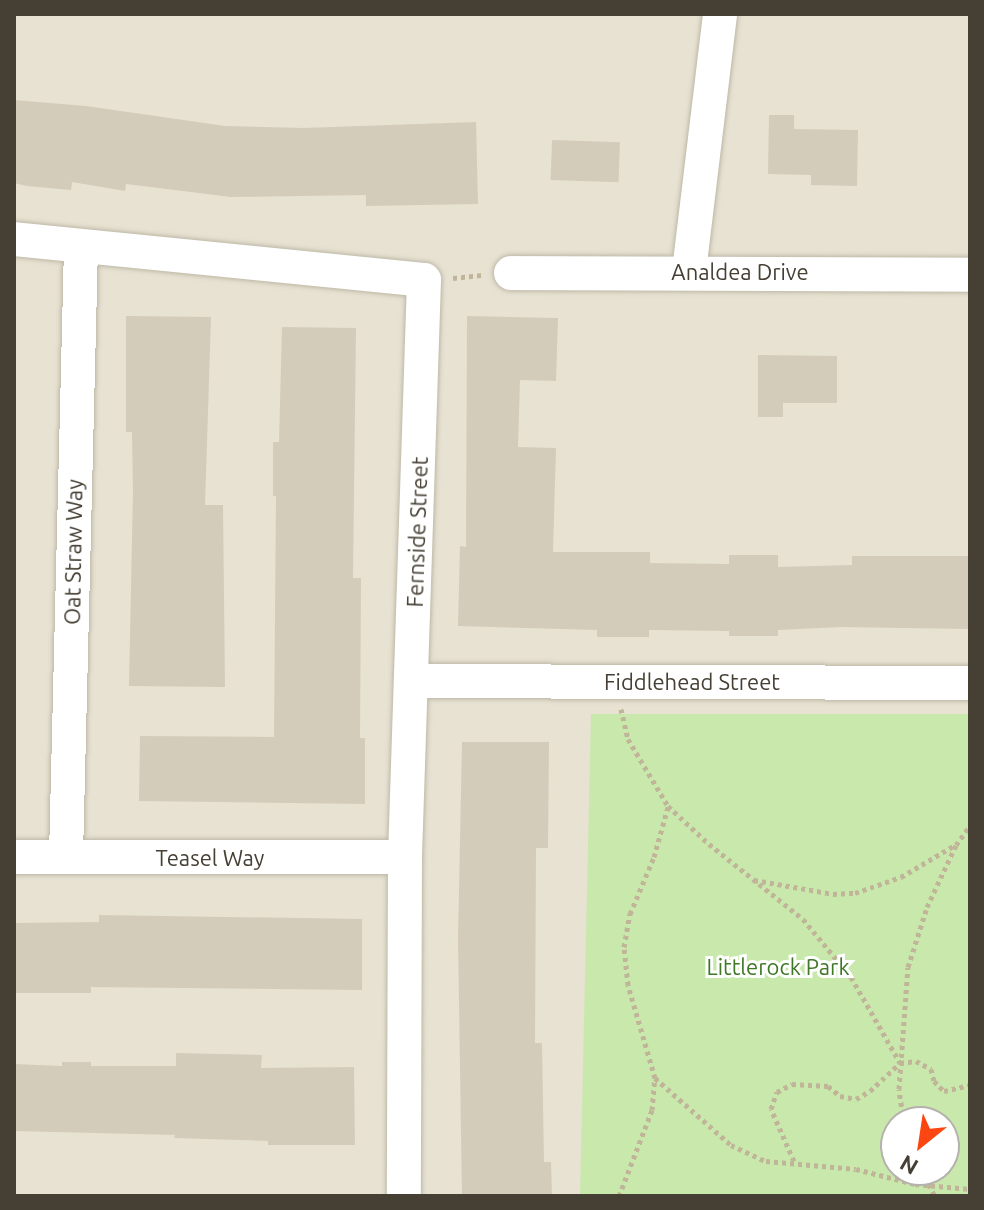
<!DOCTYPE html>
<html>
<head>
<meta charset="utf-8">
<style>
	body { margin:0 }
	#map { position:relative; width:984px; height:1210px; overflow:hidden; background:#f2efe4; font-family:Ubuntu,sans-serif }
	div>[style] { position:absolute }
	.residential>* { inset:0; background:#e7e2d2 }
	.green>* { inset:0; background:#c9e8ac }
	.building>* { inset:0; background:#d4ccba; transform-origin:0 0 }
	.path>* { height:5px; margin-top:-2.5px; transform-origin:0; background:repeating-linear-gradient(90deg,#c0b598 0 4px,transparent 0 8px) }
	.roads { filter:drop-shadow(0 0 2px #beb8a7) drop-shadow(0 0 2px #beb8a7) }
	.minor>* { height:34px; margin:-17px; padding:0 17px; transform-origin:17px; border-radius:17px; background:#fff }
	span { translate:-50% -50%; white-space:nowrap; text-align:center; line-height:1.15; -webkit-text-stroke:6px #fff; paint-order:stroke }
	.street-label { font-size:22px; color:#453f34 }
	.park-label { font-size:22px; color:#3f7727 }
	.frame { position:absolute; inset:0; border:16px solid #453f34; pointer-events:none }
	.north { position:absolute; left:880px; top:1106px; width:80px; height:80px; box-sizing:border-box; background:#fff; border:2px solid #b5b2ae; border-radius:50%; rotate:210deg; font-size:22px; font-weight:700; line-height:32px; text-align:center; color:#453f34 }
	.north::after { content:''; display:block; margin:auto; width:28px; height:36px; background:#fc4612; clip-path:polygon(50% 0,100% 100%,50% 72%,0 100%) }
</style>
</head>
<body>
<div id="map">
	<div class="residential">
		<div style="clip-path:polygon(evenodd,14px 14px,970px 14px,970px 1196px,14px 1196px,14px 14px,896px 1122px,944px 1122px,944px 1170px,896px 1170px,896px 1122px)"></div>
	</div>
	<div class="green">
		<div style="clip-path:polygon(evenodd,591px 714px,970px 714px,970px 1196px,580px 1196px,591px 714px,896px 1122px,944px 1122px,944px 1170px,896px 1170px,896px 1122px)"></div>
	</div>
	<div class="building">
		<div style="clip-path:polygon(14px 100px,86px 106px,225px 126px,303px 128px,476px 122px,478px 204px,366px 206px,366px 195px,231px 197px,126px 184px,125px 191px,72px 182px,71px 190px,27px 186px,14px 183px)"></div>
		<div style="clip-path:polygon(769px 115px,794px 115px,794px 129px,858px 130px,857px 186px,811px 185px,811px 175px,768px 174px)"></div>
		<div style="left:552px;top:140px;width:68px;height:40px;rotate:2deg"></div>
		<div style="clip-path:polygon(126px 316px,211px 317px,205px 505px,223px 505px,225px 687px,129px 686px,133px 490px,132px 432px,126px 432px)"></div>
		<div style="clip-path:polygon(467px 316px,558px 318px,556px 381px,520px 380px,518px 447px,556px 448px,553px 552px,650px 552px,650px 563px,729px 564px,729px 555px,778px 555px,778px 567px,852px 565px,852px 556px,968px 556px,968px 629px,841px 627px,778px 630px,778px 636px,729px 636px,729px 631px,649px 630px,649px 637px,597px 637px,597px 630px,458px 626px,460px 546px,466px 547px)"></div>
		<div style="clip-path:polygon(282px 327px,356px 328px,353px 578px,361px 578px,360px 738px,365px 738px,365px 804px,139px 801px,140px 736px,274px 737px,276px 496px,273px 496px,273px 442px,279px 442px)"></div>
		<div style="clip-path:polygon(758px 355px,837px 356px,837px 403px,783px 403px,783px 417px,758px 417px)"></div>
		<div style="clip-path:polygon(462px 742px,549px 742px,548px 848px,536px 848px,535px 1043px,542px 1043px,544px 1162px,551px 1162px,552px 1196px,462px 1196px,458px 939px)"></div>
		<div style="clip-path:polygon(99px 915px,362px 919px,362px 990px,91px 987px,91px 993px,14px 993px,14px 923px,99px 922px)"></div>
		<div style="clip-path:polygon(176px 1053px,262px 1055px,261px 1068px,354px 1067px,355px 1145px,268px 1145px,268px 1141px,174px 1138px,175px 1135px,14px 1131px,14px 1064px,62px 1066px,62px 1062px,91px 1062px,91px 1066px,176px 1066px)"></div>
	</div>
	<div class="path">
		<div style="left:453px;top:278px;width:30px;rotate:-6deg"></div>
		<div style="left:621px;top:709px;width:31px;rotate:77deg"></div>
		<div style="left:628px;top:739px;width:78px;rotate:59.2deg"></div>
		<div style="left:668px;top:806px;width:56px;rotate:42.8deg"></div>
		<div style="left:709px;top:844px;width:120px;rotate:38.6deg"></div>
		<div style="left:803px;top:919px;width:75px;rotate:50.4deg"></div>
		<div style="left:851px;top:977px;width:99px;rotate:60.3deg"></div>
		<div style="left:754px;top:880px;width:80px;rotate:10deg"></div>
		<div style="left:833px;top:894px;width:22px;rotate:-3deg"></div>
		<div style="left:855px;top:893px;width:49px;rotate:-19.2deg"></div>
		<div style="left:901px;top:877px;width:63px;rotate:-30.7deg"></div>
		<div style="left:655px;top:1078px;width:101px;rotate:41.4deg"></div>
		<div style="left:731px;top:1145px;width:38px;rotate:25deg"></div>
		<div style="left:766px;top:1161px;width:90px;rotate:5.1deg"></div>
		<div style="left:856px;top:1169px;width:61px;rotate:14.3deg"></div>
		<div style="left:915px;top:1184px;width:55px;rotate:5.2deg"></div>
		<div style="left:904px;top:1122px;width:33px;rotate:-99deg"></div>
		<div style="left:899px;top:1089px;width:122px;rotate:-85.8deg"></div>
		<div style="left:908px;top:967px;width:63px;rotate:-72.4deg"></div>
		<div style="left:927px;top:907px;width:68px;rotate:-64.9deg"></div>
		<div style="left:956px;top:845px;width:24px;rotate:-54deg"></div>
		<div style="left:794px;top:1161px;width:57px;rotate:-113.9deg"></div>
		<div style="left:771px;top:1109px;width:18px;rotate:-71deg"></div>
		<div style="left:777px;top:1092px;width:17px;rotate:-28deg"></div>
		<div style="left:792px;top:1084px;width:36px;rotate:3deg"></div>
		<div style="left:828px;top:1086px;width:16px;rotate:40deg"></div>
		<div style="left:840px;top:1096px;width:16px;rotate:11deg"></div>
		<div style="left:856px;top:1099px;width:16px;rotate:-30deg"></div>
		<div style="left:870px;top:1091px;width:41px;rotate:-43deg"></div>
		<div style="left:900px;top:1063px;width:16px;rotate:-7deg"></div>
		<div style="left:916px;top:1061px;width:17px;rotate:28deg"></div>
		<div style="left:931px;top:1069px;width:12px;rotate:76deg"></div>
		<div style="left:934px;top:1081px;width:14px;rotate:45deg"></div>
		<div style="left:944px;top:1091px;width:27px;rotate:-13deg"></div>
		<div style="left:921px;top:1170px;width:30px;rotate:62deg"></div>
		<div style="left:619px;top:1196px;width:92px;rotate:-69deg"></div>
		<div style="left:652px;top:1110px;width:32px;rotate:-85deg"></div>
		<div style="left:655px;top:1078px;width:97px;rotate:-106.2deg"></div>
		<div style="left:628px;top:985px;width:38px;rotate:-96deg"></div>
		<div style="left:624px;top:947px;width:34px;rotate:-80deg"></div>
		<div style="left:630px;top:914px;width:62px;rotate:-67.2deg"></div>
		<div style="left:654px;top:857px;width:52px;rotate:-74.4deg"></div>
	</div>
	<div class="roads">
		<div class="minor">
			<div style="left:14px;top:239px;width:412px;rotate:5.7deg"></div>
			<div style="left:424px;top:280px;width:577px;rotate:91.89deg"></div>
			<div style="left:405px;top:857px;width:339px;rotate:90.2deg"></div>
			<div style="left:689px;top:271px;width:259px;rotate:-83.1deg"></div>
			<div style="left:511px;top:273px;width:459px;rotate:0.2deg"></div>
			<div style="left:413px;top:681px;width:557px;rotate:0.21deg"></div>
			<div style="left:66px;top:856px;width:608px;rotate:-88.59deg"></div>
			<div style="left:14px;top:857px;width:391px"></div>
		</div>
	</div>
	<div class="street-label">
		<span style="left:740px;top:272px">Analdea Drive</span>
		<span style="left:417px;top:532px;rotate:-88deg">Fernside Street</span>
		<span style="left:73px;top:552px;rotate:-89deg">Oat Straw Way</span>
		<span style="left:692px;top:682px">Fiddlehead Street</span>
		<span style="left:210px;top:858px">Teasel Way</span>
	</div>
	<div class="park-label">
		<span style="left:778px;top:967px">Littlerock Park</span>
	</div>
	<div class="frame"></div>
	<div class="north">N</div>
</div>
</body>
</html>
